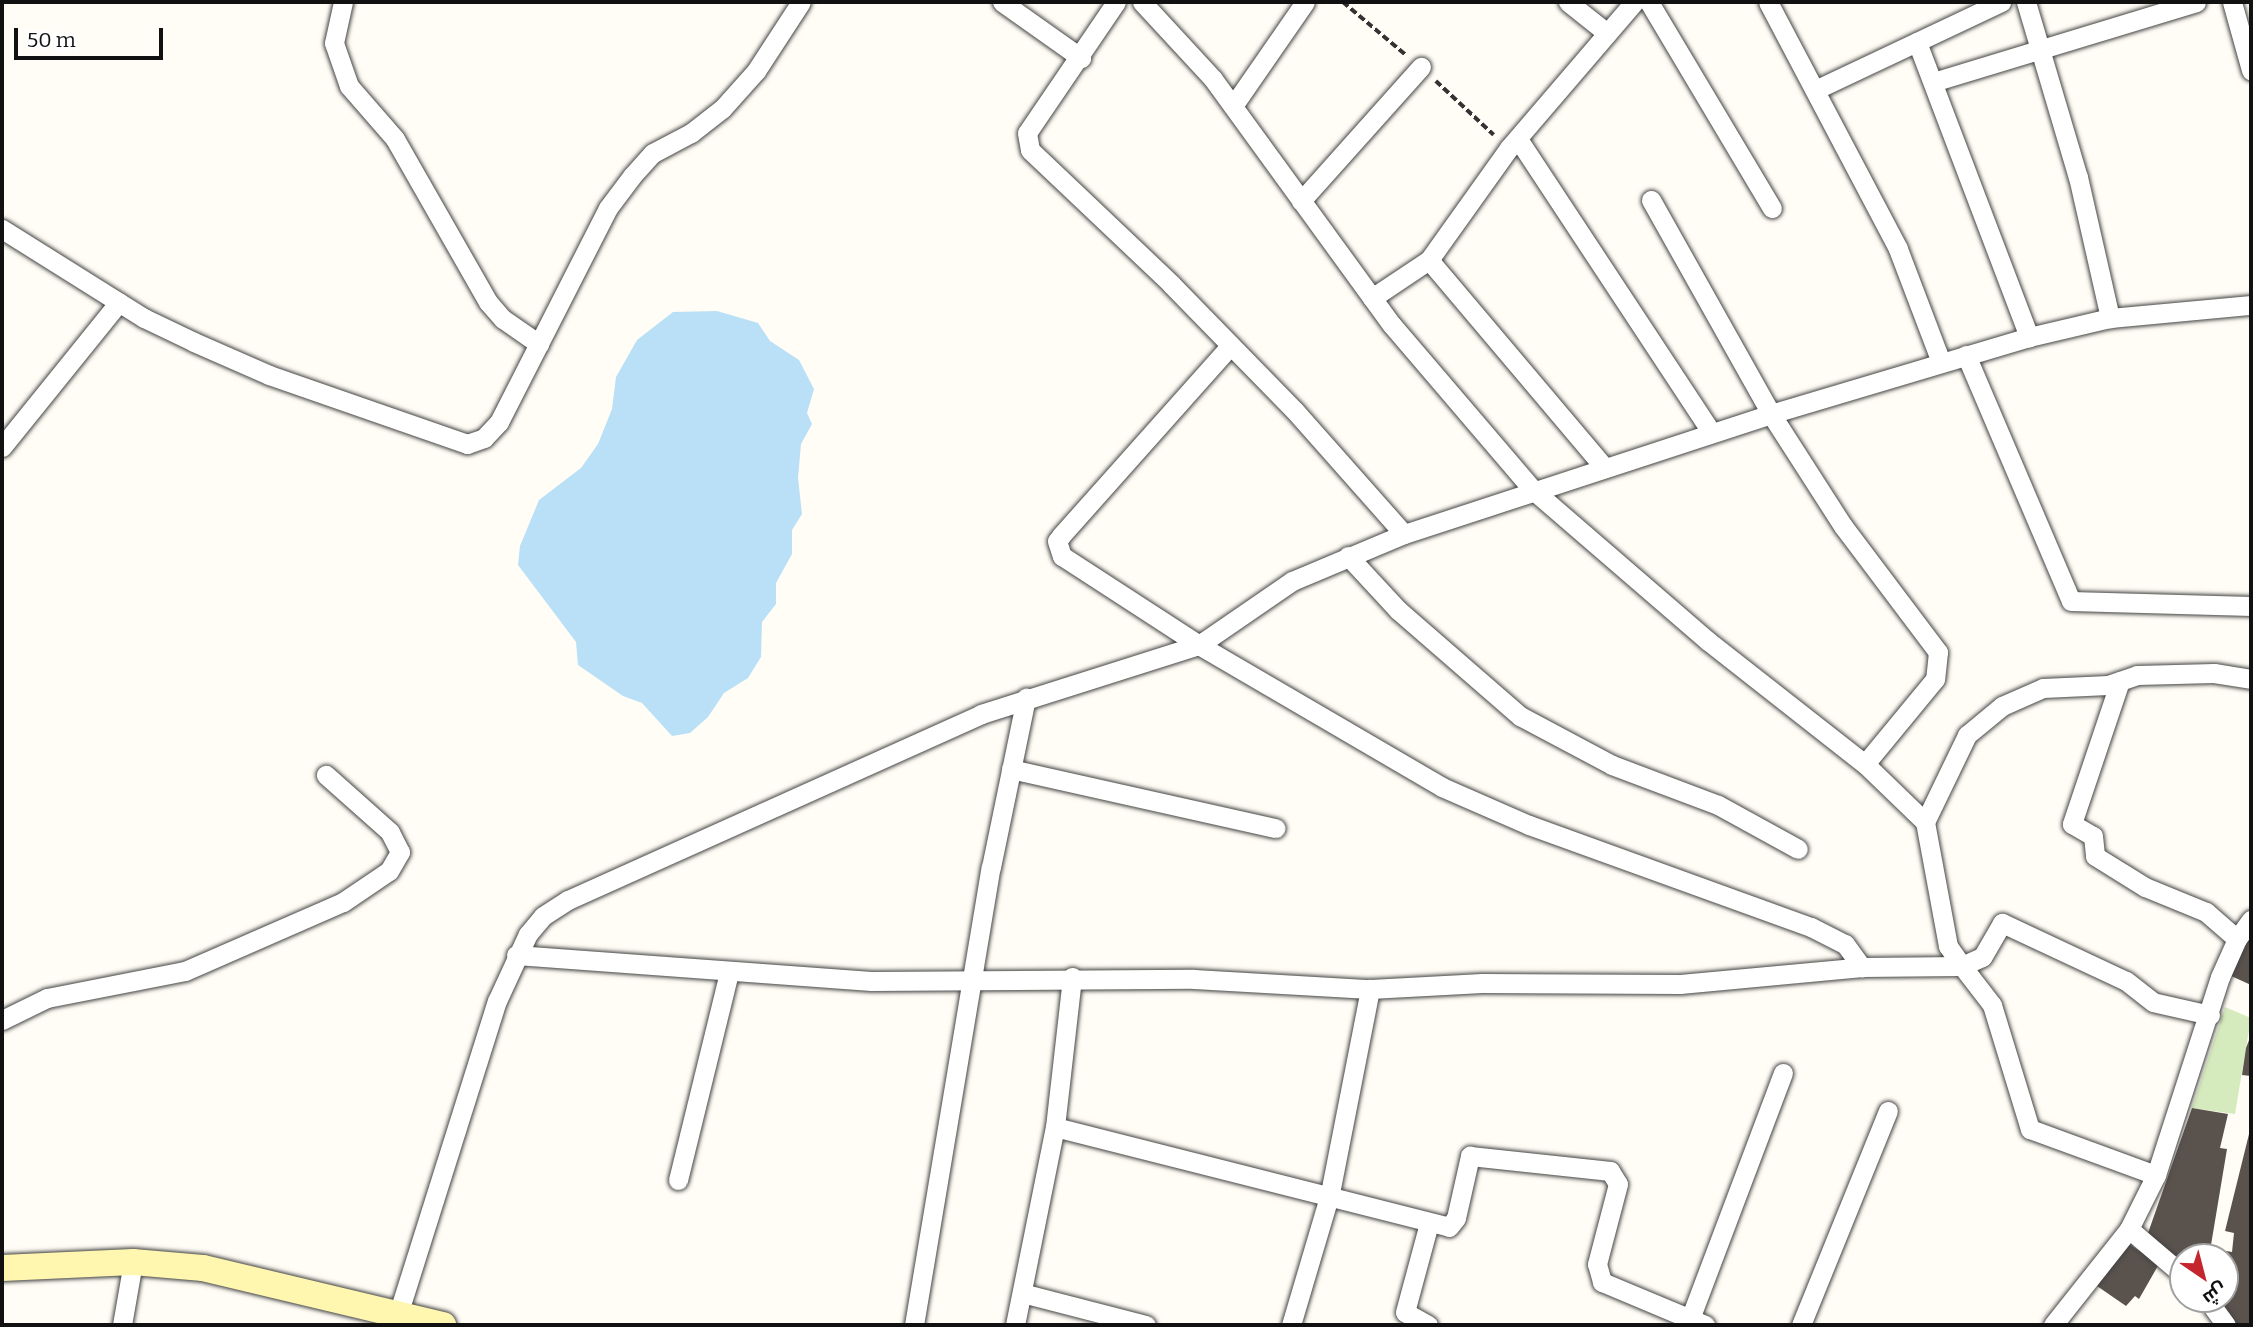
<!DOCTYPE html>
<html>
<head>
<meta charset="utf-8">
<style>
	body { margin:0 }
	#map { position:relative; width:2253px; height:1327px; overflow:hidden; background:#fffdf5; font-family:Bitter,Cairo,serif }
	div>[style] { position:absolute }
	.green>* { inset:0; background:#d5ebbd }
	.water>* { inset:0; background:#b9e0f7 }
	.building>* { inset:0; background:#5a524d }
	.path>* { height:3.5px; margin-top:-1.75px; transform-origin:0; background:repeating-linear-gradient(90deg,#333 0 7px,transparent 0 10.5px) }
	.roads { filter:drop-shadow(0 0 2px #444) drop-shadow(0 0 2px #444) }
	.street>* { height:19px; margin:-9.5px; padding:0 9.5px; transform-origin:9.5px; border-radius:9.5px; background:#fff }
	.secondary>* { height:26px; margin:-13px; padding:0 13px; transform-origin:13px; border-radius:13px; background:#fff6b0 }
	span { translate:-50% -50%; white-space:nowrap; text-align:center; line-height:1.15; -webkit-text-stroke:7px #fff; paint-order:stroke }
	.frame { position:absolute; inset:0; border:4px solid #111; pointer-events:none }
	.north { position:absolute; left:2169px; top:1243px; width:70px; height:70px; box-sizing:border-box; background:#fff; border:2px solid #a0a0a0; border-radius:50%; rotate:145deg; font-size:19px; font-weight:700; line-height:28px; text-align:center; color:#111 }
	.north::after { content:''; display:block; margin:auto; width:24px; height:32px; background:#c4262e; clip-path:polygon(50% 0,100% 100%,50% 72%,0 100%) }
	.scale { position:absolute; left:14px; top:28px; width:149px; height:32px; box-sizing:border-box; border:4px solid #111; border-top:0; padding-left:9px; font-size:21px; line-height:24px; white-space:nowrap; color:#111; -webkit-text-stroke:5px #fff; paint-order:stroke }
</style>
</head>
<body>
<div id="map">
	<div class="green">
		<div style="clip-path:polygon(2225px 1007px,2251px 1018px,2235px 1114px,2192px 1108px)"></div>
	</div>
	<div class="water">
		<div style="clip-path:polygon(717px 311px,758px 323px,770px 341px,799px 360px,814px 389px,807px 413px,812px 424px,801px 444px,798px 478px,802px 514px,792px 530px,792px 554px,776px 583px,776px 604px,762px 622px,761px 657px,748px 678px,724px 693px,708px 717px,690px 733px,672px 736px,642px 703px,623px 696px,578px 665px,576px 642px,518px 565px,520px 546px,539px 500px,581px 468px,598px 444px,612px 409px,616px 377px,637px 340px,673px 312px)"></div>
	</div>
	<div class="building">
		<div style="clip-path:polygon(2251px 931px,2251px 985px,2229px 975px)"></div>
		<div style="clip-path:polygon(2251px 1035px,2251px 1076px,2242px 1075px,2246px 1048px)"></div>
		<div style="clip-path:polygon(2192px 1108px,2228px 1114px,2220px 1148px,2227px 1149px,2209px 1257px,2183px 1257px,2183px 1264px,2148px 1233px)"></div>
		<div style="clip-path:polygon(2251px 1126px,2251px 1320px,2248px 1325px,2231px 1325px,2221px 1299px,2225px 1299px,2226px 1251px,2232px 1252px,2234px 1233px,2225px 1231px)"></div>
		<div style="clip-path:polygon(2129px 1244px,2159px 1264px,2139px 1299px,2135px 1296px,2126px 1306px,2097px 1286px)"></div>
	</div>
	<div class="path">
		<div style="left:1343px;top:2px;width:82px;rotate:40.1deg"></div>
		<div style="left:1436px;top:81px;width:79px;rotate:43deg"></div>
	</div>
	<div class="roads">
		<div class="street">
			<div style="left:343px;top:2px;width:42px;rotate:102.4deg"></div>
			<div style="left:334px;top:43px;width:46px;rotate:70.8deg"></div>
			<div style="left:349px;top:86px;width:70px;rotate:49deg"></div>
			<div style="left:395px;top:139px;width:188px;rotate:60.3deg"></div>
			<div style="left:488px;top:302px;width:23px;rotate:49deg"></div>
			<div style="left:503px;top:319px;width:44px;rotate:34.8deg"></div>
			<div style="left:1002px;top:2px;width:97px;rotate:35.3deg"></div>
			<div style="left:1116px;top:2px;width:158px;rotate:124.2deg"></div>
			<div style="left:1027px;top:133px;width:17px;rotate:80deg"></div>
			<div style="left:1030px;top:150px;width:195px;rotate:43.5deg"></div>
			<div style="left:1171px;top:284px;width:177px;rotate:45.7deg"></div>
			<div style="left:1295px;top:411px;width:164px;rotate:48.5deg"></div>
			<div style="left:1142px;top:2px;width:105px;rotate:47.3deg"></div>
			<div style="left:1213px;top:79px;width:304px;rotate:54deg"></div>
			<div style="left:1392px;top:325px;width:217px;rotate:49.5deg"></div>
			<div style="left:1533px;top:490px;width:231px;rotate:40.8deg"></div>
			<div style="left:1708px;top:641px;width:199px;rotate:38.1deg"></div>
			<div style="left:1865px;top:764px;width:83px;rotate:44deg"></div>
			<div style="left:1568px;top:2px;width:50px;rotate:38.5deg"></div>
			<div style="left:1649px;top:2px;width:240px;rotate:59.2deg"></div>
			<div style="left:1768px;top:2px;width:279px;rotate:62.2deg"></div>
			<div style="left:1898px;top:249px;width:121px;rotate:69.2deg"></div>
			<div style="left:2026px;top:2px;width:183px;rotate:73.5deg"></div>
			<div style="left:2078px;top:177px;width:145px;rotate:77.2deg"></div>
			<div style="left:2232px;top:2px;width:71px;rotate:74.4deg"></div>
			<div style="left:1917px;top:42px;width:316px;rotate:69.2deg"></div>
			<div style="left:1933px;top:82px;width:275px;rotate:-16.9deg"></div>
			<div style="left:1815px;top:90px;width:206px;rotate:-25.3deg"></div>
			<div style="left:1233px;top:106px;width:126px;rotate:-55.3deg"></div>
			<div style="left:1518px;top:139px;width:352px;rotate:56.6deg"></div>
			<div style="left:1651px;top:200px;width:245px;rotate:60.7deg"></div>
			<div style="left:1771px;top:414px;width:133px;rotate:57.3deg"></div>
			<div style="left:1843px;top:526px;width:158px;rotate:53deg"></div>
			<div style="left:1938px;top:652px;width:27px;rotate:96deg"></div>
			<div style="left:1935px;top:679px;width:110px;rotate:129.5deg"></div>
			<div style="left:1301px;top:201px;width:180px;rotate:-48.2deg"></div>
			<div style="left:2px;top:229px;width:168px;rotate:32.1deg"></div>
			<div style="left:144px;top:318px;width:55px;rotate:25.6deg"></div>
			<div style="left:194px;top:342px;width:82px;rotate:23.7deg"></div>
			<div style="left:269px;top:375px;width:210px;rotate:19.2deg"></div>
			<div style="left:467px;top:444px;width:18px;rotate:-19deg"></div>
			<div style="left:484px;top:438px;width:22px;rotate:-47deg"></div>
			<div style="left:499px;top:422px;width:240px;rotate:-63deg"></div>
			<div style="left:608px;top:208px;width:40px;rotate:-53deg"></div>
			<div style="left:632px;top:176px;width:31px;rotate:-48deg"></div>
			<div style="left:653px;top:153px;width:43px;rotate:-27.8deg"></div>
			<div style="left:691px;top:133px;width:39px;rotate:-38deg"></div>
			<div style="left:722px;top:109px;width:51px;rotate:-48.2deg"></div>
			<div style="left:756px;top:71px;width:82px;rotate:-56.9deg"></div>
			<div style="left:1429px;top:260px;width:272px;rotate:49.8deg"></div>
			<div style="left:1372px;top:298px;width:69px;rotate:-33.7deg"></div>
			<div style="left:1429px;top:260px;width:138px;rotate:-54.5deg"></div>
			<div style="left:1509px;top:148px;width:192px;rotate:-49.4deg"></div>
			<div style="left:1230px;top:346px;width:254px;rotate:131.7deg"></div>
			<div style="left:1061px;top:536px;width:6px;rotate:129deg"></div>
			<div style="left:1057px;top:541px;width:16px;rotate:72deg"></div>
			<div style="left:1062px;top:556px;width:163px;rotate:33deg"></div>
			<div style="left:1199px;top:645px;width:281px;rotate:30.3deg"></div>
			<div style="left:1442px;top:787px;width:95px;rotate:23.6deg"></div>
			<div style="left:1529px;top:825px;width:300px;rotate:19.9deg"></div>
			<div style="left:1811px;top:927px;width:38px;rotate:27deg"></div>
			<div style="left:1845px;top:944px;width:29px;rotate:54deg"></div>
			<div style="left:1966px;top:355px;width:267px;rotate:66.9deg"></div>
			<div style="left:2071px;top:601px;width:180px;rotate:1.6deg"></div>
			<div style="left:2px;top:447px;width:186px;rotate:-51.1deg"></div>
			<div style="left:1348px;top:556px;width:74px;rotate:47.2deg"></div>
			<div style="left:1398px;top:610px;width:162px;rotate:41deg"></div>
			<div style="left:1520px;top:716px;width:104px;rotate:28deg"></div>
			<div style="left:1612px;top:765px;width:113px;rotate:20.7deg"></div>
			<div style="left:1718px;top:805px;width:91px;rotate:28.8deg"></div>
			<div style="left:2120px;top:681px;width:151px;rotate:108.6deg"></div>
			<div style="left:2072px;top:824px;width:24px;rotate:30deg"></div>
			<div style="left:2093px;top:836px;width:20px;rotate:84deg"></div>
			<div style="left:2095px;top:856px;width:59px;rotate:31.8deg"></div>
			<div style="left:2145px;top:887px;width:66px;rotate:22.3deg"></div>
			<div style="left:2206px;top:912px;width:41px;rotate:41.1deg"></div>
			<div style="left:1011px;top:769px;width:271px;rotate:12.6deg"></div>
			<div style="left:516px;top:955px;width:356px;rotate:4.2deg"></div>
			<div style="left:871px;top:981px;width:323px;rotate:-0.4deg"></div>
			<div style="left:1194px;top:979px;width:176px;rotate:3.3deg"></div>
			<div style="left:1370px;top:989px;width:112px;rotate:-3.1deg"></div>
			<div style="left:1482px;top:983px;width:198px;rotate:0.3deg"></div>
			<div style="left:1680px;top:984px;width:183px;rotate:-5.3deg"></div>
			<div style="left:1862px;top:967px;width:100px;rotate:-0.6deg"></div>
			<div style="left:1962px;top:966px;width:49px;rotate:52.4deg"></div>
			<div style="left:1992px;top:1005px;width:130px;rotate:73deg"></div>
			<div style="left:2030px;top:1129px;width:134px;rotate:20.1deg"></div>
			<div style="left:2210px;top:1015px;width:58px;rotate:-167.2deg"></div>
			<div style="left:2153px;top:1002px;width:34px;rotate:-142deg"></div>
			<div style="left:2126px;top:981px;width:137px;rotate:-154.9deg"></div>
			<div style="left:2002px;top:923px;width:39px;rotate:120deg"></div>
			<div style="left:1982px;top:957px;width:22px;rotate:156deg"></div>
			<div style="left:1962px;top:966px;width:24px;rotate:-125deg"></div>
			<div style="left:1948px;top:946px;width:126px;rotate:-100.5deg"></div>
			<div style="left:1925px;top:822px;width:97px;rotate:-64.2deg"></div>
			<div style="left:1967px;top:735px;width:45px;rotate:-39.6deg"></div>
			<div style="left:2002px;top:706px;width:45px;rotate:-23.7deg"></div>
			<div style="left:2043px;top:688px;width:65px;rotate:-2.6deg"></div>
			<div style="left:2108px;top:685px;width:31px;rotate:-19deg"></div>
			<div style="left:2137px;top:675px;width:77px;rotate:-1.5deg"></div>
			<div style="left:2214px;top:673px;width:37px;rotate:9deg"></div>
			<div style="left:2px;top:1020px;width:50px;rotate:-26.1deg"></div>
			<div style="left:47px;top:998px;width:141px;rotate:-11.1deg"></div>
			<div style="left:185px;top:971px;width:172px;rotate:-23.6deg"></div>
			<div style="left:343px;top:902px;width:55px;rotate:-34deg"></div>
			<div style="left:389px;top:871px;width:22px;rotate:-60deg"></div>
			<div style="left:400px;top:852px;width:22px;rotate:-117deg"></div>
			<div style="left:390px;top:832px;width:86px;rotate:-138.3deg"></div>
			<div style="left:1055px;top:1127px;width:406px;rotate:14.2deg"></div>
			<div style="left:1449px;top:1227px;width:11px;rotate:-52deg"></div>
			<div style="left:1456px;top:1218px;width:64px;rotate:-77.3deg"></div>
			<div style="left:1470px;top:1156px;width:141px;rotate:6.1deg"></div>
			<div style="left:1610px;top:1171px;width:15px;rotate:58deg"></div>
			<div style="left:1618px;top:1184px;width:83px;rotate:104.7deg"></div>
			<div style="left:1597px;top:1264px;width:19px;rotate:74deg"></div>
			<div style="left:1602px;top:1282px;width:112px;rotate:22.7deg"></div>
			<div style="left:678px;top:1180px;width:213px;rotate:-76.2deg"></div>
			<div style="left:2129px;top:1229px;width:71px;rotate:40.4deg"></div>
			<div style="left:1022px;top:1293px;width:128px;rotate:14.5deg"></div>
			<div style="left:2207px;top:1299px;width:32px;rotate:54deg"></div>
			<div style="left:1690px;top:1319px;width:263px;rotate:-69.3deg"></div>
			<div style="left:395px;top:1324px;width:339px;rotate:-72.5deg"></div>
			<div style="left:497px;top:1001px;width:74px;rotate:-65.2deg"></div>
			<div style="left:528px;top:934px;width:23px;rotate:-50deg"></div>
			<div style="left:543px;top:916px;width:30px;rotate:-33deg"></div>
			<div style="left:568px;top:900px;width:453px;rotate:-24.2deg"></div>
			<div style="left:981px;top:714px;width:229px;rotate:-17.6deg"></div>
			<div style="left:1199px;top:645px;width:113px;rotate:-34.5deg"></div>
			<div style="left:1292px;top:581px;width:121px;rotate:-22.8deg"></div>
			<div style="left:1404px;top:534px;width:386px;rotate:-18.1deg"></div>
			<div style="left:1771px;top:414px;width:269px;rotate:-16.6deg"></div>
			<div style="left:2029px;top:337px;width:83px;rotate:-13.2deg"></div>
			<div style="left:2110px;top:318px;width:142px;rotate:-5.3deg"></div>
			<div style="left:122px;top:1325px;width:64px;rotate:-80.1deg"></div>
			<div style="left:914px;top:1325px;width:464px;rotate:-80.5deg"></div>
			<div style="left:991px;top:867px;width:173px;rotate:-78.3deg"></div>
			<div style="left:1015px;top:1325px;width:202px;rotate:-78.6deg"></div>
			<div style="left:1055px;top:1127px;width:151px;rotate:-83.5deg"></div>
			<div style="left:1291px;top:1325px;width:138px;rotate:-73.5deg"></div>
			<div style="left:1330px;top:1193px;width:208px;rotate:-78.9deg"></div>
			<div style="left:1428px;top:1325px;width:26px;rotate:-151deg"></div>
			<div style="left:1405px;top:1312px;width:92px;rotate:-74.9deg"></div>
			<div style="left:1801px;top:1325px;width:231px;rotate:-67.9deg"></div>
			<div style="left:2053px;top:1325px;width:122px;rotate:-51.6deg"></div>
			<div style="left:2129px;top:1229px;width:60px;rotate:-63.4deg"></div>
			<div style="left:2156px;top:1175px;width:208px;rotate:-72.1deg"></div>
			<div style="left:2220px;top:977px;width:42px;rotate:-65.9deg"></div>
			<div style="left:2237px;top:939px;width:24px;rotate:-54deg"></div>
		</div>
		<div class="secondary">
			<div style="left:2px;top:1268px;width:131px;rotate:-2.6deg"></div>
			<div style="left:133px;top:1262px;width:70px;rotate:4.9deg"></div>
			<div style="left:203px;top:1268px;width:247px;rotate:13.4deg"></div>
		</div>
	</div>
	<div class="frame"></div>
	<div class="north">ش</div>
	<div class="scale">50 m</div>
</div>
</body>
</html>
